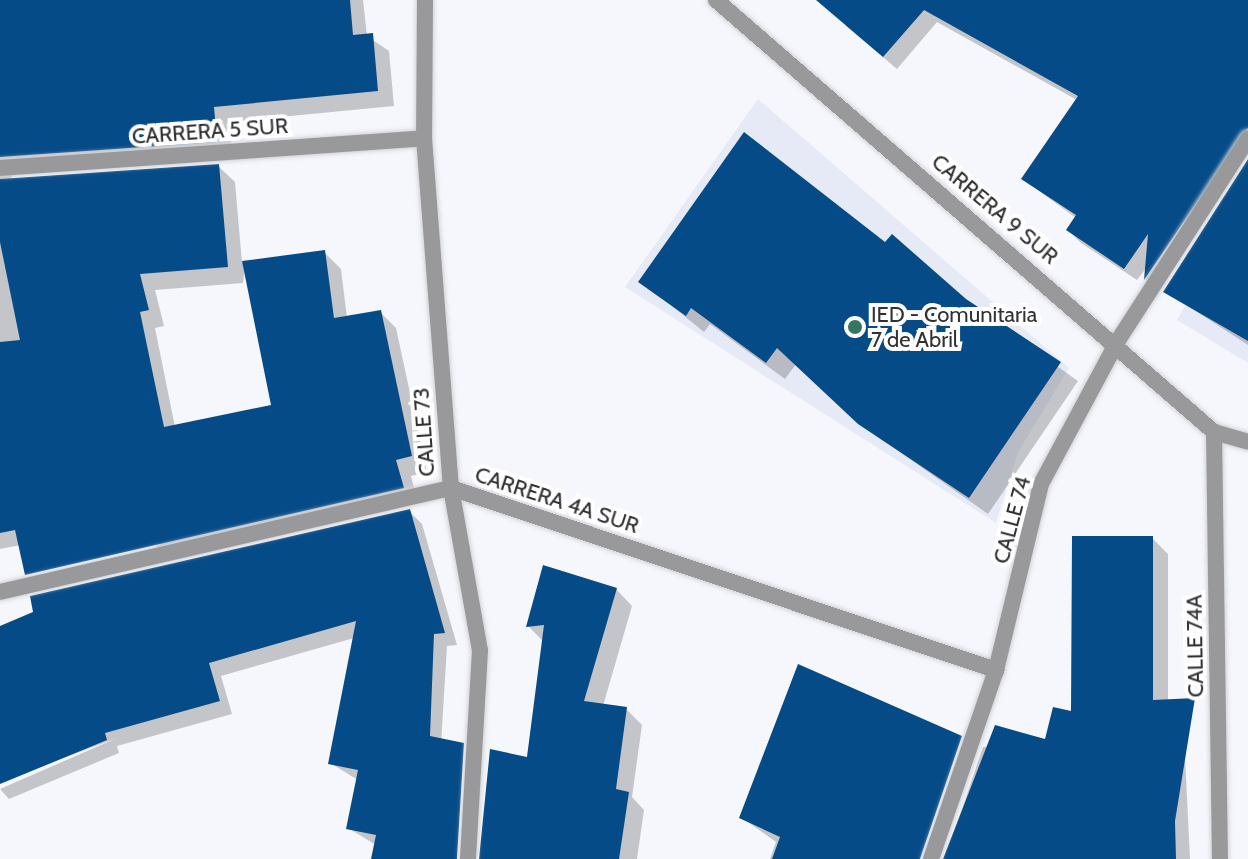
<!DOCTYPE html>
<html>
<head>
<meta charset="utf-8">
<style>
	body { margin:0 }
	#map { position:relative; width:1248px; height:859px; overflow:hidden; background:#f5f7fc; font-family:Cabin,sans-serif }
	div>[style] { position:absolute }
	.built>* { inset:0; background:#e6eaf6 }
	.shadow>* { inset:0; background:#0003 }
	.building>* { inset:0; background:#054b88 }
	.roads { filter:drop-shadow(0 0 2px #d2d3d8) drop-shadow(0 0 2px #d2d3d8) }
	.service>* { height:16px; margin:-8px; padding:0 8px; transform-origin:8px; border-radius:8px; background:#99999b }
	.minor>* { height:16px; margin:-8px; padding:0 8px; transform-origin:8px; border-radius:8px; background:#99999b }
	.dots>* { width:22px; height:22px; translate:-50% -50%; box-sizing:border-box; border:4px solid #fff; border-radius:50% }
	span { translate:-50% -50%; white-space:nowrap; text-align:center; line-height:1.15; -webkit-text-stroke:8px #fff; paint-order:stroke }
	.street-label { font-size:22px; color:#313133 }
	.poi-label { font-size:22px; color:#313133 }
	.left { translate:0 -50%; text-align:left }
</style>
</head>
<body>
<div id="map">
	<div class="built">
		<div style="clip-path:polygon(758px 99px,1069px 368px,1018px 452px,996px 523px,625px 287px)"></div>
		<div style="clip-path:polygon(1248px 195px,1248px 363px,1177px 320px)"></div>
	</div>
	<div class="shadow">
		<div style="clip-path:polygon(evenodd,0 0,363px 0,367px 36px,389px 51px,394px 106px,229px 122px,232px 157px,16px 172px,9px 180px,218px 166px,235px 182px,242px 263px,325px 253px,341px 269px,347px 318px,380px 312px,396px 328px,427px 472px,411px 476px,418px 503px,171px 561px,156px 546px,233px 513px,230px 505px,0 549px,0 0,245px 267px,273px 406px,175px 427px,155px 328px,164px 326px,155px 290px,243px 283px,245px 267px)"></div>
		<div style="clip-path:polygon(844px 0,1248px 0,1248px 151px,1158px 291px,1146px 280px,1147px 267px,1137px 280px,1081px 243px,1068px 230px,1076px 218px,1023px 179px,1077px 100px,937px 22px,897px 69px,846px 26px)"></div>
		<div style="clip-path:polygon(1248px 163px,1248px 345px,1165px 291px)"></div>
		<div style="clip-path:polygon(885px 245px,1078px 381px,988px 514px,880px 438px,796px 364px,785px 379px,710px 324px,704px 332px,641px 281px)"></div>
		<div style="clip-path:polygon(409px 511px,422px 524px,457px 645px,447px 646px,434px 859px,373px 859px,376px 845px,348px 828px,358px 780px,330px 763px,354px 638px,221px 676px,232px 714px,117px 746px,119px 753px,9px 799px,0 789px,117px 738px,0 782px,0 628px)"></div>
		<div style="clip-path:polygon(1152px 538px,1168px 554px,1168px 701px,1183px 716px,1190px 859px,945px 859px,983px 747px,1047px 742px,1073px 714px)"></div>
		<div style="clip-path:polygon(616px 589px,632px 606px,603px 706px,626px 709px,642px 725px,632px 797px,644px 810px,637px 859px,512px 859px,544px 642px,528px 626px)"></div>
		<div style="clip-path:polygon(741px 817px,877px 859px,770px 859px,776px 842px)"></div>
	</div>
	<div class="building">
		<div style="clip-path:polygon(0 0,350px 0,353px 35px,373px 33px,378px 91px,214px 107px,217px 142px,0 157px)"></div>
		<div style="clip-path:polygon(816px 0,1248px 0,1248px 128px,1144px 280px,1148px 234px,1124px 269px,1066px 230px,1076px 215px,1021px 179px,1078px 96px,924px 10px,883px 57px)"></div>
		<div style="clip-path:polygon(744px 132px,885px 242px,892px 234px,966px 299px,1061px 362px,969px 498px,858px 424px,777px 348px,766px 363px,691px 308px,686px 316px,638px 282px)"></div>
		<div style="clip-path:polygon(1248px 159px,1248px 341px,1163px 292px)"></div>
		<div style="clip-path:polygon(219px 164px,228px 267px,140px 274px,149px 310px,140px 312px,164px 427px,271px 405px,242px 261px,325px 250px,334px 318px,381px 310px,412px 456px,396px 460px,404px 488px,25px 575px,15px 530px,0 533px,0 342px,20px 340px,0 242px,0 179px)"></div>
		<div style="clip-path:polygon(410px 509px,445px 633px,434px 634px,430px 736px,464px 743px,457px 859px,371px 859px,376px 835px,346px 829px,358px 770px,328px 764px,356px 621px,209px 663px,220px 701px,105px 733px,107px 740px,0 784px,0 626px,33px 612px,30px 596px)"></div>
		<div style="clip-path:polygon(1072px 536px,1153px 536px,1153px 700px,1195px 698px,1175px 821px,1176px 859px,943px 859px,995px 725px,1045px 739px,1053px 707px,1071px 711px)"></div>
		<div style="clip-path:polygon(543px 565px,617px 588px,584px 701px,627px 707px,616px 789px,629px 792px,619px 859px,479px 859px,490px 749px,527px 757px,544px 625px,526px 627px)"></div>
		<div style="clip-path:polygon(798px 664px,962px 736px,920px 859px,772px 859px,780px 837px,739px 818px)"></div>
	</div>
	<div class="roads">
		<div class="service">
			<div style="left:0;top:592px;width:463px;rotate:-13deg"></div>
		</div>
		<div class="minor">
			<div style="left:425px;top:0;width:138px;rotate:90.4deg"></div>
			<div style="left:424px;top:138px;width:351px;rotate:85.6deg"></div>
			<div style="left:451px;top:488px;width:165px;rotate:79.9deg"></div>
			<div style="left:480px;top:650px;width:209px;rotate:93.3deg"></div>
			<div style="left:716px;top:0;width:659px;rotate:40.94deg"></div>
			<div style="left:1214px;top:432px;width:35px;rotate:16deg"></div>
			<div style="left:0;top:168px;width:425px;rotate:-4deg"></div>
			<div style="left:1214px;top:432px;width:427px;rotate:89.2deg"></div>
			<div style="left:451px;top:488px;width:575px;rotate:18.47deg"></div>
			<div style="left:931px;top:859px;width:200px;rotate:-71deg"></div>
			<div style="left:996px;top:670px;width:191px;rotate:-76.4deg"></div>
			<div style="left:1041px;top:484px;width:161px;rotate:-61.8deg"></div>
			<div style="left:1117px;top:342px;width:242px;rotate:-57.2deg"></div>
		</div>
	</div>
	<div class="dots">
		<div style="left:855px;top:327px;background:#347564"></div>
	</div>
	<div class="street-label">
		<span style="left:210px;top:131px;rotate:-4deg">CARRERA 5 SUR</span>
		<span style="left:995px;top:209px;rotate:40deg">CARRERA 9 SUR</span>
		<span style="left:424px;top:432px;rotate:-94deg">CALLE 73</span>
		<span style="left:557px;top:500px;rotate:18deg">CARRERA 4A SUR</span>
		<span style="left:1012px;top:520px;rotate:-75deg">CALLE 74</span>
		<span style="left:1195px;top:646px;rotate:-91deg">CALLE 74A</span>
	</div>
	<div class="poi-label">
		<span class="left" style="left:871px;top:327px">IED - Comunitaria<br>7 de Abril</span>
	</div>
</div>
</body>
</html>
